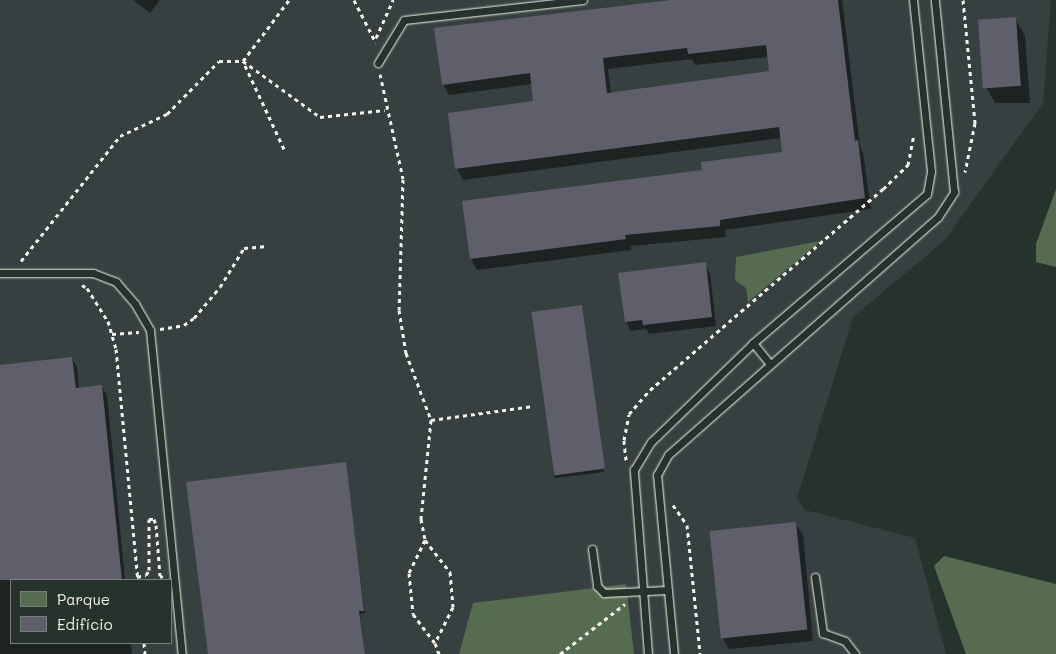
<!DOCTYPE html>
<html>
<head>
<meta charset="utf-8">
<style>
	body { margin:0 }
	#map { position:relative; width:1056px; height:654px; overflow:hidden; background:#26332d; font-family:Mali,sans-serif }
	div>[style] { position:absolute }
	.built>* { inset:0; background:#374040 }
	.green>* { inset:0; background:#556c51 }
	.shadow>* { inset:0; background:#0007 }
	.building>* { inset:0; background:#5f5e6b; transform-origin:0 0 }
	.path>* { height:3px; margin-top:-1.5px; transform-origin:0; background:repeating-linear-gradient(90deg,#f4f1e8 0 4px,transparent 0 8px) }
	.roads { filter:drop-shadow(0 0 1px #f4f1e8) drop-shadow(0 0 1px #f4f1e8) }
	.lane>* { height:7px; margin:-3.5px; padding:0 3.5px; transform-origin:3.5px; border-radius:3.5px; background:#26332d }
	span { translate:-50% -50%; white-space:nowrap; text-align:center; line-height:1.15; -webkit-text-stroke:5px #26332d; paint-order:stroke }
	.legend { position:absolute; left:10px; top:579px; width:162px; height:65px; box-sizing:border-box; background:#26332d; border:1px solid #787f78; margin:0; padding:6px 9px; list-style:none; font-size:15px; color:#f4f1e8 }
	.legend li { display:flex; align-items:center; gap:10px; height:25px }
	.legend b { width:25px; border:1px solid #787f78 }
</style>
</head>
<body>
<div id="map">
	<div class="built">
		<div style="clip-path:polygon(evenodd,0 0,1051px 0,1043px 103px,944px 241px,853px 317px,797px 498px,805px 510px,915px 538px,946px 654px,0 654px,0 0,11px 580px,171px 580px,171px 643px,11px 643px,11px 580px)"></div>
	</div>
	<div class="green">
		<div style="clip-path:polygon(1056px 189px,1056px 267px,1036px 262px,1036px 244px)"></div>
		<div style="clip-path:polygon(821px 241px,748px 302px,746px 288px,735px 280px,736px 257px)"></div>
		<div style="clip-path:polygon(944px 556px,1056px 584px,1056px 654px,966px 654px,934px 566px)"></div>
		<div style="clip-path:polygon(626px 584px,634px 654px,459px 654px,473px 603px)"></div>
	</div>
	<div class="shadow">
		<div style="clip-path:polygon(133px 0,160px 0,150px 13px)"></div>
		<div style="clip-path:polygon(evenodd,683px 0,842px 0,860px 146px,863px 153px,871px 209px,725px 230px,726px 237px,631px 246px,631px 250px,477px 270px,471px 259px,704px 171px,783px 153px,781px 138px,463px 180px,457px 169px,449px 114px,534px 102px,532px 84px,449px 95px,443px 84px,683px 0,769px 57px,770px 72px,611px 93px,608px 69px,692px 59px,695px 65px,769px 57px)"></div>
		<div style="clip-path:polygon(1015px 18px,1025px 36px,1030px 103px,995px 103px,985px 85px)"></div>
		<div style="clip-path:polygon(705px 264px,710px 273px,716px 326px,649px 334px,646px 329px,631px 331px,626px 322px,620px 274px)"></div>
		<div style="clip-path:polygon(582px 306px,604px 472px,555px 478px,554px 476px)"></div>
		<div style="clip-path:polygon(72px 359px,77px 367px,79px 389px,102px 387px,107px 395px,125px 580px,11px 580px,11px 643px,131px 643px,132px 654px,0 654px,0 366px)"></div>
		<div style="clip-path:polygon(345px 463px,365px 613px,360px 614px,365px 654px,210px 654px)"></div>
		<div style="clip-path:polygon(795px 523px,803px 535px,813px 641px,729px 649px,722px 637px)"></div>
	</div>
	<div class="building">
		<div style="clip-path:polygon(evenodd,671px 0,838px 0,855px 141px,858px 140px,865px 198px,720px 220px,720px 226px,625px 235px,626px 239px,470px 259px,462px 201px,702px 170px,701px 162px,782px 152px,779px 127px,455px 169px,448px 113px,533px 101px,530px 73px,442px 85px,434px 28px,671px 0,766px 45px,769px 71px,607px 93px,603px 58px,687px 48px,688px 54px,766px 45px)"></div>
		<div style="left:1016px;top:17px;width:69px;height:38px;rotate:86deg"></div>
		<div style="clip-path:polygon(706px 262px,712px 317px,643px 325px,642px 320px,625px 322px,618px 273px)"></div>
		<div style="left:582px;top:305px;width:165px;height:51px;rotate:82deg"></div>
		<div style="clip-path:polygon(72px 357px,76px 388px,102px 385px,122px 580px,0 580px,0 365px)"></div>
		<div style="clip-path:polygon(346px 462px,364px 611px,359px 611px,365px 654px,208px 654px,186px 482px)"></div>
		<div style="left:796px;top:522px;width:108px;height:87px;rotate:84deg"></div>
	</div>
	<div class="path">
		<div style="left:354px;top:0;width:48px;rotate:62.9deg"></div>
		<div style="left:963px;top:0;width:124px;rotate:84.4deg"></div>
		<div style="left:975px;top:123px;width:50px;rotate:101.5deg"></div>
		<div style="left:376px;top:38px;width:42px;rotate:-65.9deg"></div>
		<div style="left:380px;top:74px;width:107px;rotate:77.6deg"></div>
		<div style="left:403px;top:179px;width:131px;rotate:91.7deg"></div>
		<div style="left:399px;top:310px;width:44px;rotate:80.8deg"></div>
		<div style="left:406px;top:353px;width:72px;rotate:69.5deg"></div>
		<div style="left:431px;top:420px;width:100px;rotate:95.8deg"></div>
		<div style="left:421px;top:519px;width:21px;rotate:79deg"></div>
		<div style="left:425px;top:540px;width:41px;rotate:52deg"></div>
		<div style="left:450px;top:572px;width:35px;rotate:85deg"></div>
		<div style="left:453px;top:607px;width:40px;rotate:116.6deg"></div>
		<div style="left:435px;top:643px;width:12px;rotate:70deg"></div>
		<div style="left:284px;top:149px;width:97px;rotate:-115deg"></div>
		<div style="left:243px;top:61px;width:76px;rotate:-53deg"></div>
		<div style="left:21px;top:261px;width:159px;rotate:-51.6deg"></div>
		<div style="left:120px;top:136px;width:52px;rotate:-25.1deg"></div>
		<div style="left:167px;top:114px;width:74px;rotate:-45.5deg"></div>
		<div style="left:219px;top:61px;width:24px"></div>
		<div style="left:243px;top:61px;width:95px;rotate:36deg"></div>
		<div style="left:320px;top:117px;width:65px;rotate:-6.1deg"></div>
		<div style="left:82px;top:285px;width:6px;rotate:31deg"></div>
		<div style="left:87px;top:288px;width:39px;rotate:58deg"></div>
		<div style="left:108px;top:321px;width:29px;rotate:74deg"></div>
		<div style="left:116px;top:349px;width:232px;rotate:84.6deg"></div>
		<div style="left:160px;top:329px;width:24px;rotate:-9deg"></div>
		<div style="left:184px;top:325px;width:12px;rotate:-35deg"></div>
		<div style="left:194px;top:318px;width:40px;rotate:-50deg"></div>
		<div style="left:220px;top:287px;width:46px;rotate:-58.4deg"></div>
		<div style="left:244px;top:248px;width:23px;rotate:-5deg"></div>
		<div style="left:112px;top:334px;width:27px;rotate:-4deg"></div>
		<div style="left:431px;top:420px;width:103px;rotate:-7.8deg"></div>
		<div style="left:626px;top:460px;width:20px;rotate:-96deg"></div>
		<div style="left:624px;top:440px;width:26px;rotate:-79deg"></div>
		<div style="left:629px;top:414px;width:32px;rotate:-49deg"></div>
		<div style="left:650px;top:390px;width:308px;rotate:-40.8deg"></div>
		<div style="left:883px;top:189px;width:35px;rotate:-44deg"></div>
		<div style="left:908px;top:165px;width:31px;rotate:-79deg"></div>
		<div style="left:673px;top:505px;width:24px;rotate:55deg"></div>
		<div style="left:687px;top:525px;width:130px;rotate:84.2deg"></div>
		<div style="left:425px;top:540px;width:37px;rotate:116deg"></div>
		<div style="left:409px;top:573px;width:41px;rotate:84.4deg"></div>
		<div style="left:413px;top:614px;width:36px;rotate:53deg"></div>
		<div style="left:137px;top:577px;width:9px;rotate:-13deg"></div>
		<div style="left:146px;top:575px;width:6px;rotate:-59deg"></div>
		<div style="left:149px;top:570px;width:51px;rotate:-90deg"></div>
		<div style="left:149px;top:519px;width:5px"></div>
		<div style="left:154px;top:519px;width:6px;rotate:72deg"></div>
		<div style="left:156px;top:525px;width:51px;rotate:85.5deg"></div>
		<div style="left:160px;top:576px;width:3px;rotate:18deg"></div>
		<div style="left:144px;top:643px;width:11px;rotate:85deg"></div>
		<div style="left:560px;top:654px;width:82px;rotate:-37.6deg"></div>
	</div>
	<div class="roads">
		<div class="lane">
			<div style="left:378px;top:63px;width:50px;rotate:-58.8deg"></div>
			<div style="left:404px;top:20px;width:180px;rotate:-6.4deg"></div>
			<div style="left:0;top:273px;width:93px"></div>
			<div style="left:93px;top:273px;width:25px;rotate:21deg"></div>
			<div style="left:116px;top:282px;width:29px;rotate:49deg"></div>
			<div style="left:135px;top:304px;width:30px;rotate:60deg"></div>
			<div style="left:150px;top:330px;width:326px;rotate:84.4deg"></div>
			<div style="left:753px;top:343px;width:27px;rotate:51deg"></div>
			<div style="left:592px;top:549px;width:37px;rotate:82deg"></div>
			<div style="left:597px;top:586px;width:10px;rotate:45deg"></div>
			<div style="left:604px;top:593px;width:63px;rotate:-2.7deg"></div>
			<div style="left:815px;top:577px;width:57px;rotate:81.9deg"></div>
			<div style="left:823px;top:633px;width:23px;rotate:20deg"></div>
			<div style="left:845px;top:641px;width:16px;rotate:52deg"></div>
			<div style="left:648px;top:654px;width:185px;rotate:-94.4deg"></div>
			<div style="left:634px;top:470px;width:33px;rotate:-59deg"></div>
			<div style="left:651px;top:442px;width:142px;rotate:-44.1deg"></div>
			<div style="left:753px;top:343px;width:229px;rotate:-40.6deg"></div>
			<div style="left:927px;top:194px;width:23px;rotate:-80deg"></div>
			<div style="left:931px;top:171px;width:172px;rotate:-96deg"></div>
			<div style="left:674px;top:654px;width:180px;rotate:-95.4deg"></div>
			<div style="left:657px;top:475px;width:23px;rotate:-61deg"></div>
			<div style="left:668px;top:455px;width:360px;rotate:-41.4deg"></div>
			<div style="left:938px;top:217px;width:30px;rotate:-57deg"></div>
			<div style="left:954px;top:192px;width:193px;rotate:-95.7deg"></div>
		</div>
	</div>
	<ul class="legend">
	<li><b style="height:14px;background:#556c51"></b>Parque</li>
	<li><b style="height:14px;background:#5f5e6b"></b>Edifício</li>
	</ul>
</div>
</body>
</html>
